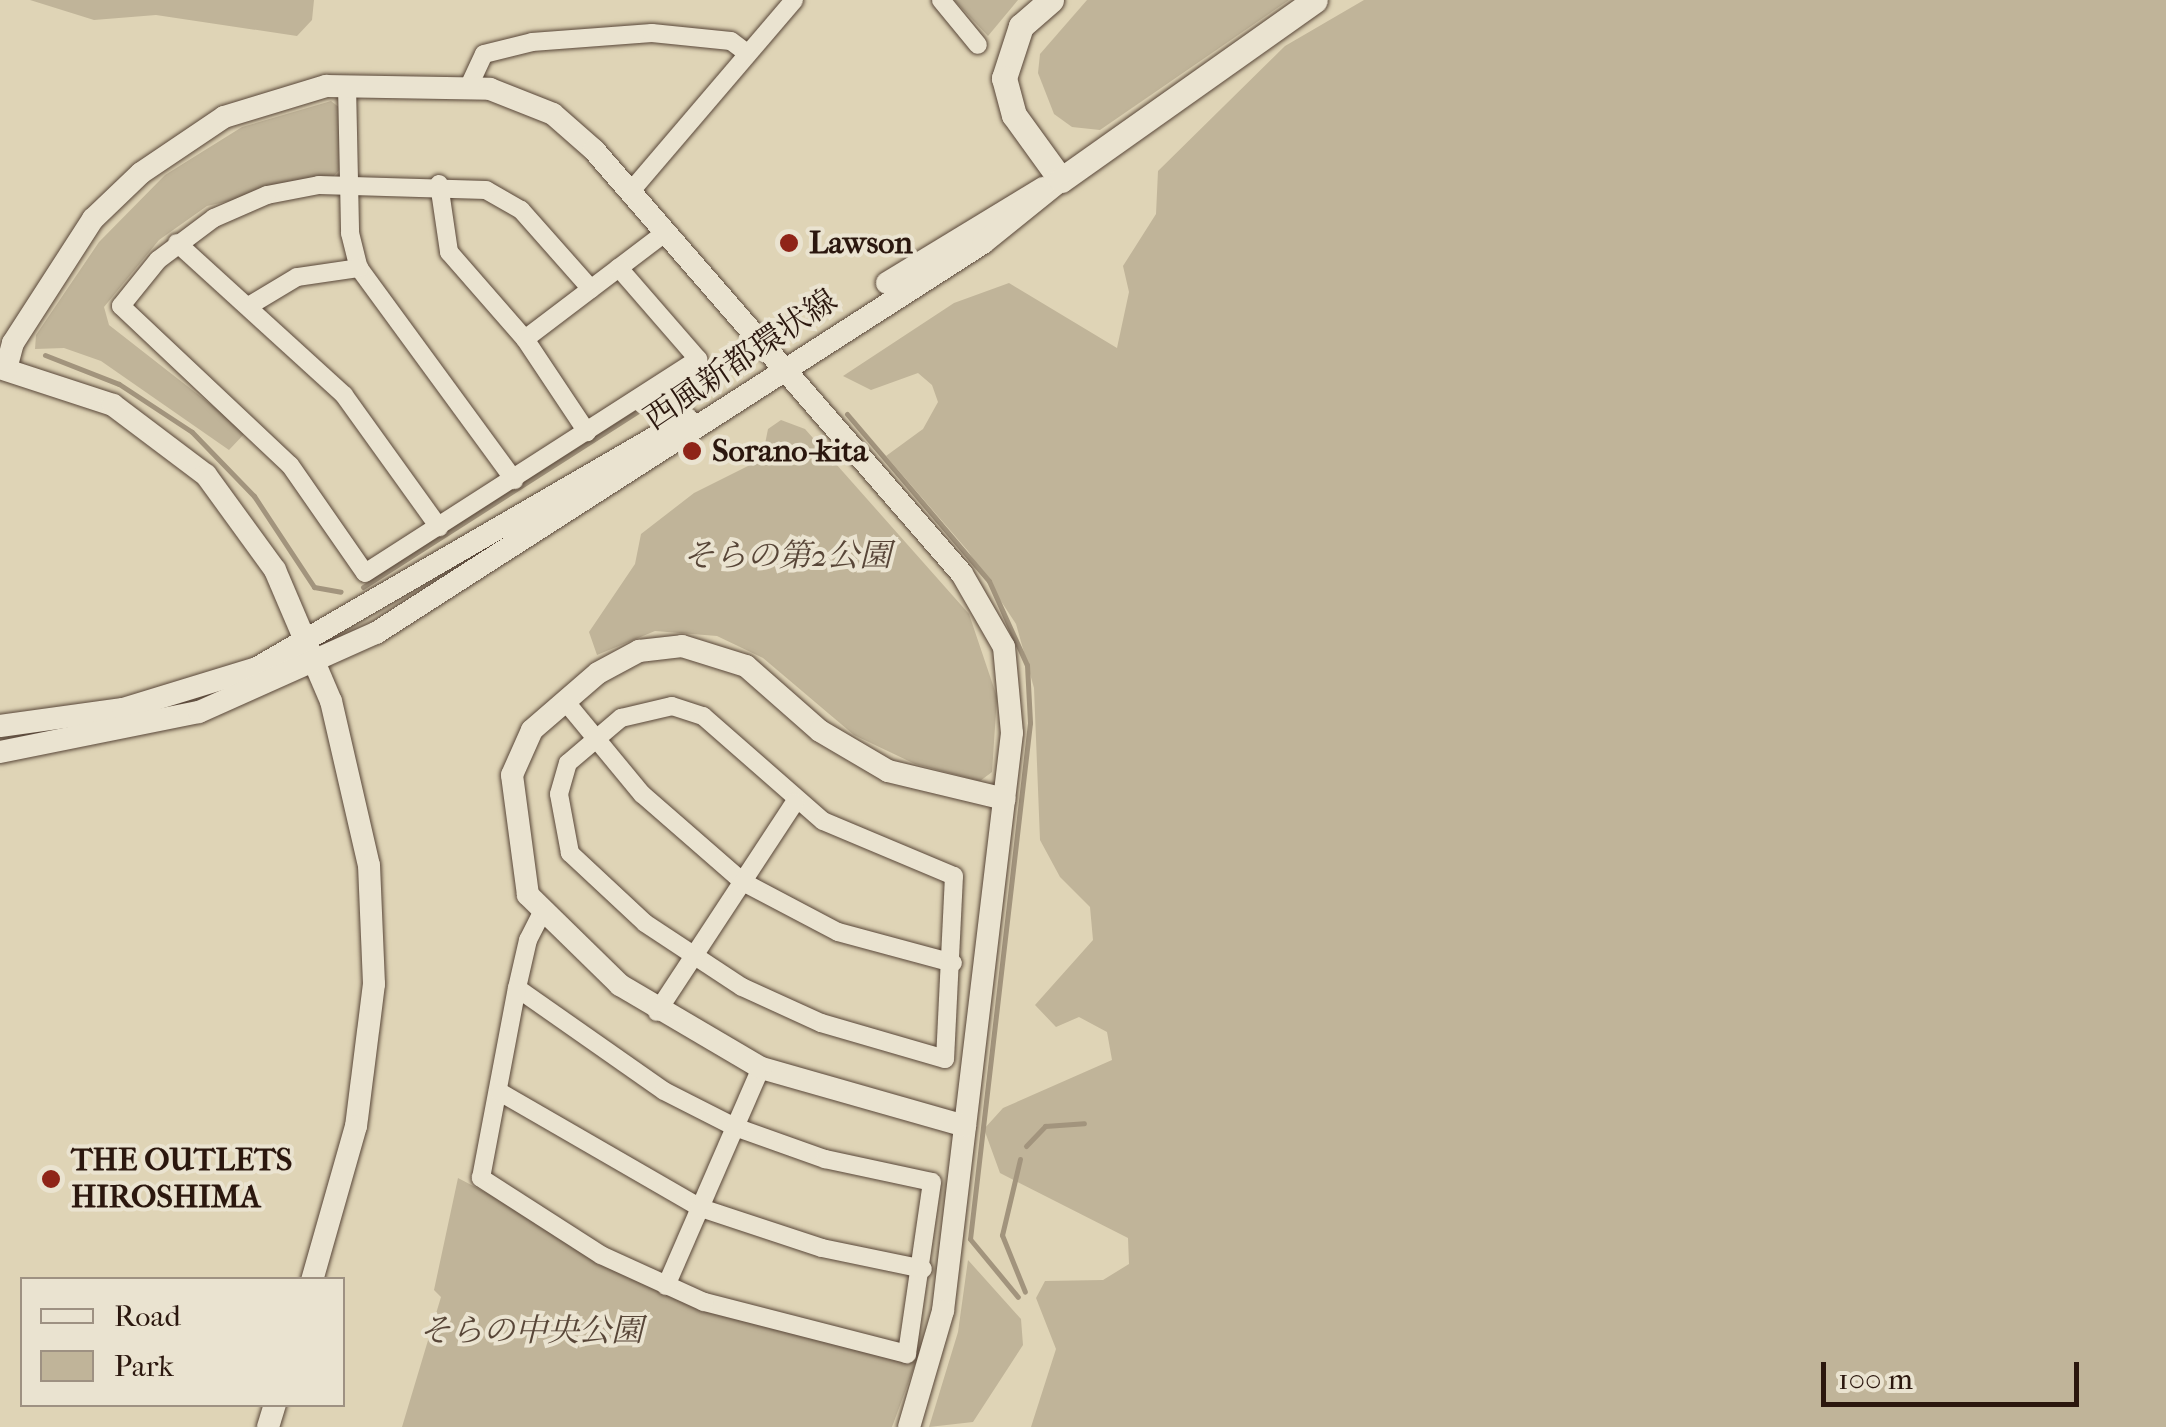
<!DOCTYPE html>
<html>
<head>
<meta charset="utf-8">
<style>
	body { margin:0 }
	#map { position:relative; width:2166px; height:1427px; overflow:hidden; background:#dfd4b6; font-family:"IM FELL French Canon","Noto Serif JP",serif }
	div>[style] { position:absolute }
	.green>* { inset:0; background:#c0b499 }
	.stream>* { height:5px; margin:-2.5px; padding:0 2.5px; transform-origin:2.5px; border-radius:2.5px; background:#a2947d }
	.roads { filter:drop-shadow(0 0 2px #584638) drop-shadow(0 0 2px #584638) }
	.minor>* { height:18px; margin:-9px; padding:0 9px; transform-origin:9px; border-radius:9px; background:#eae3d0 }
	.tertiary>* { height:22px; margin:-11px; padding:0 11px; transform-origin:11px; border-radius:11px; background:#eae3d0 }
	.secondary>* { height:25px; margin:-12.5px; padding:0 12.5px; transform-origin:12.5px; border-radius:12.5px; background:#eae3d0 }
	.dots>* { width:28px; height:28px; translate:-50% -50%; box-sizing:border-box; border:5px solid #eae3d0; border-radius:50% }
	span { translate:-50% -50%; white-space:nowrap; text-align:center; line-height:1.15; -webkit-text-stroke:8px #eae3d0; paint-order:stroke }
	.poi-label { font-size:32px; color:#2b170e; font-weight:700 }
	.left { translate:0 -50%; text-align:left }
	.street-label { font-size:32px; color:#2b170e }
	.park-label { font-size:32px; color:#584638; font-style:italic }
	.legend { position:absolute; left:20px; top:1277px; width:325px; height:130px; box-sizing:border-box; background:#eae3d0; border:2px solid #9e9182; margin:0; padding:12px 18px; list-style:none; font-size:30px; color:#2b170e }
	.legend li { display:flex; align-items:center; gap:20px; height:50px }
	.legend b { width:50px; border:2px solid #9e9182 }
	.scale { position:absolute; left:1821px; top:1362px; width:258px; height:45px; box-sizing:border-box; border:5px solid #2b170e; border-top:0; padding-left:12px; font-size:30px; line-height:35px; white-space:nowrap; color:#2b170e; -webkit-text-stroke:8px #eae3d0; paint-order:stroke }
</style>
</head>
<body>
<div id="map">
	<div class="green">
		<div style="clip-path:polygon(30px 0,314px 0,312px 20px,297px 36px,156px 15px,94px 20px)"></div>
		<div style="clip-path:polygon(954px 0,1018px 0,988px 36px)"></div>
		<div style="clip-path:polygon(1087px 0,1289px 0,1100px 130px,1072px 127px,1054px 114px,1038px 73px,1040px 54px)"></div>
		<div style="clip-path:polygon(1364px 0,2166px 0,2166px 1427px,1031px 1427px,1056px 1349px,1036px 1298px,1045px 1281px,1103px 1280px,1129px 1264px,1128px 1238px,1000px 1173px,984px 1129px,1003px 1108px,1112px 1060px,1107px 1032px,1079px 1017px,1056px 1027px,1035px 1005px,1093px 940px,1090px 907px,1060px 877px,1040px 840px,1034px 688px,1016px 624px,968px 551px,886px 456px,923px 429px,938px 402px,932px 385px,918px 373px,871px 390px,843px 376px,954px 303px,1009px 283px,1117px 348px,1129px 292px,1123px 266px,1156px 214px,1158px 171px,1285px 46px)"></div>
		<div style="clip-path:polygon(331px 101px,340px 108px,341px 168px,332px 178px,207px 206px,159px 240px,104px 307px,109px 325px,246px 432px,229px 450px,101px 361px,64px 348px,35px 349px,36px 335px,99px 242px,165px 175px,242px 127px)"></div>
		<div style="clip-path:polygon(781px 420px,805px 429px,969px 614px,997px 697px,992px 772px,980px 781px,915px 764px,854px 735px,763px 658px,717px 636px,655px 631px,597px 655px,589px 632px,635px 564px,641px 534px,694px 493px,762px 459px,768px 429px)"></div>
		<div style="clip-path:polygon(458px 1178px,707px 1309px,916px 1362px,892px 1427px,402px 1427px,441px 1297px,434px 1290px)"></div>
		<div style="clip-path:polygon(968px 1260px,1021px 1319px,1023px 1345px,973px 1422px,929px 1427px,958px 1332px)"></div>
	</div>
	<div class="stream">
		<div style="left:45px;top:355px;width:79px;rotate:21.4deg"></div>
		<div style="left:119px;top:384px;width:87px;rotate:33.3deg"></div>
		<div style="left:192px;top:432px;width:89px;rotate:45.9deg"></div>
		<div style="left:254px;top:496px;width:109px;rotate:56.6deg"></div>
		<div style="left:314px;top:587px;width:27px;rotate:10deg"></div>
		<div style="left:847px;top:414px;width:219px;rotate:49.6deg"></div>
		<div style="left:989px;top:581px;width:92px;rotate:65.7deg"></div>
		<div style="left:1027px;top:665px;width:58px;rotate:87deg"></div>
		<div style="left:1030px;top:723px;width:519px;rotate:96.63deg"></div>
		<div style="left:970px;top:1239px;width:75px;rotate:50.4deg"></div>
		<div style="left:363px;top:587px;width:411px;rotate:-32.6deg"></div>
		<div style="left:1026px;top:1146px;width:28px;rotate:-46deg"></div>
		<div style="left:1045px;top:1126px;width:39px;rotate:-4deg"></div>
		<div style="left:1020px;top:1159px;width:78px;rotate:103.3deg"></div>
		<div style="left:1002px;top:1235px;width:61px;rotate:68deg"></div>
	</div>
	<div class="roads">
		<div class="minor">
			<div style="left:941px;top:0;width:58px;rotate:50.6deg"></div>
			<div style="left:347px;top:85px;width:148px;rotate:88.8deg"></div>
			<div style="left:350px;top:233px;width:36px;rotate:76deg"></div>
			<div style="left:359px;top:268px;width:263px;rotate:53.8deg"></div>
			<div style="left:469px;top:86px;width:35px;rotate:-65deg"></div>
			<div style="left:484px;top:54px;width:49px;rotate:-14deg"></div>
			<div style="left:532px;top:42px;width:120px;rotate:-4.3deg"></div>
			<div style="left:652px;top:33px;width:79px;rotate:5.8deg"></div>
			<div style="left:731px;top:41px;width:21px;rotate:37deg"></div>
			<div style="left:439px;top:184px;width:69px;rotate:81.6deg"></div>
			<div style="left:449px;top:252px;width:116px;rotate:48.9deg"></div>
			<div style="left:525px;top:339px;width:177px;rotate:-37.2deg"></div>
			<div style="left:631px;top:191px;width:251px;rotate:-49.5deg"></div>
			<div style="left:177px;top:243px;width:226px;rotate:42.3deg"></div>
			<div style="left:344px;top:395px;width:163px;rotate:54.3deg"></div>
			<div style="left:591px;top:289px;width:106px;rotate:-131.5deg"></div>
			<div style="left:521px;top:210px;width:40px;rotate:-150.3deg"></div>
			<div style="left:486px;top:190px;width:167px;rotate:-178.3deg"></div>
			<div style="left:319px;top:185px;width:53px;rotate:169.1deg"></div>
			<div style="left:267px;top:195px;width:58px;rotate:156.5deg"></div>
			<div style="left:214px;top:218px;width:70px;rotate:143.1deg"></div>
			<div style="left:158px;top:260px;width:59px;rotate:128.8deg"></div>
			<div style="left:121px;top:306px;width:232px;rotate:43.3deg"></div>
			<div style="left:290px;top:465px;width:131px;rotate:55.2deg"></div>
			<div style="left:365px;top:573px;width:396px;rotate:-32.7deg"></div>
			<div style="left:698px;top:359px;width:121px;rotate:-131deg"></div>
			<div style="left:252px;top:304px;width:52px;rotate:-31deg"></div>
			<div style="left:297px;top:277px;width:63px;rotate:-8.3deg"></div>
			<div style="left:525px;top:339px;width:112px;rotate:56.3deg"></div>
			<div style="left:565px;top:701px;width:121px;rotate:50.4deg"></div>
			<div style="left:642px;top:794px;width:134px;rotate:41.1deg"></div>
			<div style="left:743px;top:882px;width:107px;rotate:27.8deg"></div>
			<div style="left:838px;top:932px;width:119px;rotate:15.1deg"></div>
			<div style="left:672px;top:706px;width:33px;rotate:18deg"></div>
			<div style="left:703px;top:716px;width:159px;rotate:41.2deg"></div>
			<div style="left:823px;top:821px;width:142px;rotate:22.8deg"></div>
			<div style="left:954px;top:876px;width:183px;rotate:92.8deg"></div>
			<div style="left:945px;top:1059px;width:129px;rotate:-163.8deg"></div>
			<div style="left:821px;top:1023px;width:87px;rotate:-155.5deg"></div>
			<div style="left:742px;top:987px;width:116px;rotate:-146.6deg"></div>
			<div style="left:645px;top:923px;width:103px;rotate:-137deg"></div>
			<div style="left:570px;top:853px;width:60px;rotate:-100.6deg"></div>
			<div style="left:559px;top:794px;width:32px;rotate:-74deg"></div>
			<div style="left:568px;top:763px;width:70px;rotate:-40.3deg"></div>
			<div style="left:621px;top:718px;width:52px;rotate:-13.2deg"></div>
			<div style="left:517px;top:988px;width:179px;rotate:35deg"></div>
			<div style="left:664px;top:1091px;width:80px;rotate:26.9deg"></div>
			<div style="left:735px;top:1127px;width:96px;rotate:19.6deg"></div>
			<div style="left:825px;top:1159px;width:109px;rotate:12.1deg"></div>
			<div style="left:932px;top:1182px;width:174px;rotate:98.3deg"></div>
			<div style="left:907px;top:1354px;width:210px;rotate:-165.6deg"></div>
			<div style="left:704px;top:1302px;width:113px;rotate:-155.5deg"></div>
			<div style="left:601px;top:1255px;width:143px;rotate:-147.3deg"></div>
			<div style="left:481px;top:1178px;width:193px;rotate:-79.3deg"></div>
			<div style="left:517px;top:988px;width:49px;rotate:-77.1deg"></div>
			<div style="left:528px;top:940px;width:29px;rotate:-63deg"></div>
			<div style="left:657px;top:1012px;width:251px;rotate:-56.7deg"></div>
			<div style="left:498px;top:1091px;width:234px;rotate:30deg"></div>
			<div style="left:701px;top:1208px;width:127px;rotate:18.3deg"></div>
			<div style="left:822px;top:1248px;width:103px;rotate:11.7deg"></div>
			<div style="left:666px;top:1286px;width:238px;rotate:-66.5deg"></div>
		</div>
		<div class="tertiary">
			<div style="left:887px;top:283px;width:183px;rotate:-31.3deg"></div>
			<div style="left:0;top:368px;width:119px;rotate:18.1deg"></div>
			<div style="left:113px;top:405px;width:116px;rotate:37deg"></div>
			<div style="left:206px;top:475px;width:117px;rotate:54deg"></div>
			<div style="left:275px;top:570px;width:142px;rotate:66.9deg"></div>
			<div style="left:331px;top:701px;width:168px;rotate:77deg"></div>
			<div style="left:369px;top:865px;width:119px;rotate:87.6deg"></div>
			<div style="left:374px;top:984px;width:143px;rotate:97.2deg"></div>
			<div style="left:356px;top:1126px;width:160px;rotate:105.9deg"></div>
			<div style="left:6px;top:369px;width:27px;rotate:-75deg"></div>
			<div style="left:13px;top:343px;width:148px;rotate:-57.2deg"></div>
			<div style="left:93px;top:219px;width:66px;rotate:-43.8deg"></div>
			<div style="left:141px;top:173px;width:100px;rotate:-34deg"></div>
			<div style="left:224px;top:117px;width:107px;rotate:-16.9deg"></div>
			<div style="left:326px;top:86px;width:164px;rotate:1deg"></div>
			<div style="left:490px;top:89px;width:68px;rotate:21.6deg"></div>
			<div style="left:553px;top:114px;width:55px;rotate:41.3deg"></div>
			<div style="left:594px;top:150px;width:561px;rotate:49.04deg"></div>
			<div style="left:962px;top:574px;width:84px;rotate:60.1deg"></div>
			<div style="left:1004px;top:647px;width:86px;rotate:84.7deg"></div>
			<div style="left:1012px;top:733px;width:582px;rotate:96.81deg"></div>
			<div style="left:943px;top:1311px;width:121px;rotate:106.3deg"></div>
			<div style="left:0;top:726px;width:124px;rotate:-7.9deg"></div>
			<div style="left:123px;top:709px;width:140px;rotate:-17deg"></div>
			<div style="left:257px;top:668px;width:497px;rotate:-30.1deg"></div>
			<div style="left:0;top:752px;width:203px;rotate:-11.4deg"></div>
			<div style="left:199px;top:712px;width:194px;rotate:-24.1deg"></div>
			<div style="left:376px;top:633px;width:721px;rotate:-32.72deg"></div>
			<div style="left:983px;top:243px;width:100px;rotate:-38.9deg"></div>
			<div style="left:965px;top:1126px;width:212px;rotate:-164.1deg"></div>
			<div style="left:761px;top:1068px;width:164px;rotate:-149.5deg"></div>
			<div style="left:620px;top:985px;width:129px;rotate:-135.6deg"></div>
			<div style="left:528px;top:895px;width:121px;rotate:-97.6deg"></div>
			<div style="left:512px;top:775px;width:49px;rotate:-66deg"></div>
			<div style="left:532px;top:730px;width:87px;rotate:-40.8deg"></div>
			<div style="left:598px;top:673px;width:47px;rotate:-28.2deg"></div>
			<div style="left:639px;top:651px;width:43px;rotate:-6.6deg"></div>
			<div style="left:682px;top:646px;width:67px;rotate:17.4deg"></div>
			<div style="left:746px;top:666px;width:98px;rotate:41.3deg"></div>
			<div style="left:820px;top:731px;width:79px;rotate:30.5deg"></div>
			<div style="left:888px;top:771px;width:120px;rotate:13.5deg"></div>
			<div style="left:268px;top:1427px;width:24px;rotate:-73deg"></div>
		</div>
		<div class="secondary">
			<div style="left:1051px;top:0;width:40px;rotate:139deg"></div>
			<div style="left:1021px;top:26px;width:55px;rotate:108.1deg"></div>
			<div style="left:1004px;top:78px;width:38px;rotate:75deg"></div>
			<div style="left:1014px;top:115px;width:80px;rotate:54.1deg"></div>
			<div style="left:1061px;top:180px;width:311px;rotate:-35.3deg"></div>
		</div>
	</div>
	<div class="dots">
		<div style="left:789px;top:243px;background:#8f2418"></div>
		<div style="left:692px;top:451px;background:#8f2418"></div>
		<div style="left:51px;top:1179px;background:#8f2418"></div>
	</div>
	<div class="poi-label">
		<span class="left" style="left:809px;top:243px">Lawson</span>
		<span class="left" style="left:712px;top:451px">Sorano-kita</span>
		<span class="left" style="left:71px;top:1179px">THE OUTLETS<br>HIROSHIMA</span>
	</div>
	<div class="street-label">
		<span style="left:741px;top:360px;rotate:-34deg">西風新都環状線</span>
	</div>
	<div class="park-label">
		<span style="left:787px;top:556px">そらの第2公園</span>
		<span style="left:531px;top:1331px">そらの中央公園</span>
	</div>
	<ul class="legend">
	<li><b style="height:12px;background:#eae3d0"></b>Road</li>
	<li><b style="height:28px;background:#c0b499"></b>Park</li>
	</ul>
	<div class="scale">100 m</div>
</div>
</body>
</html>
